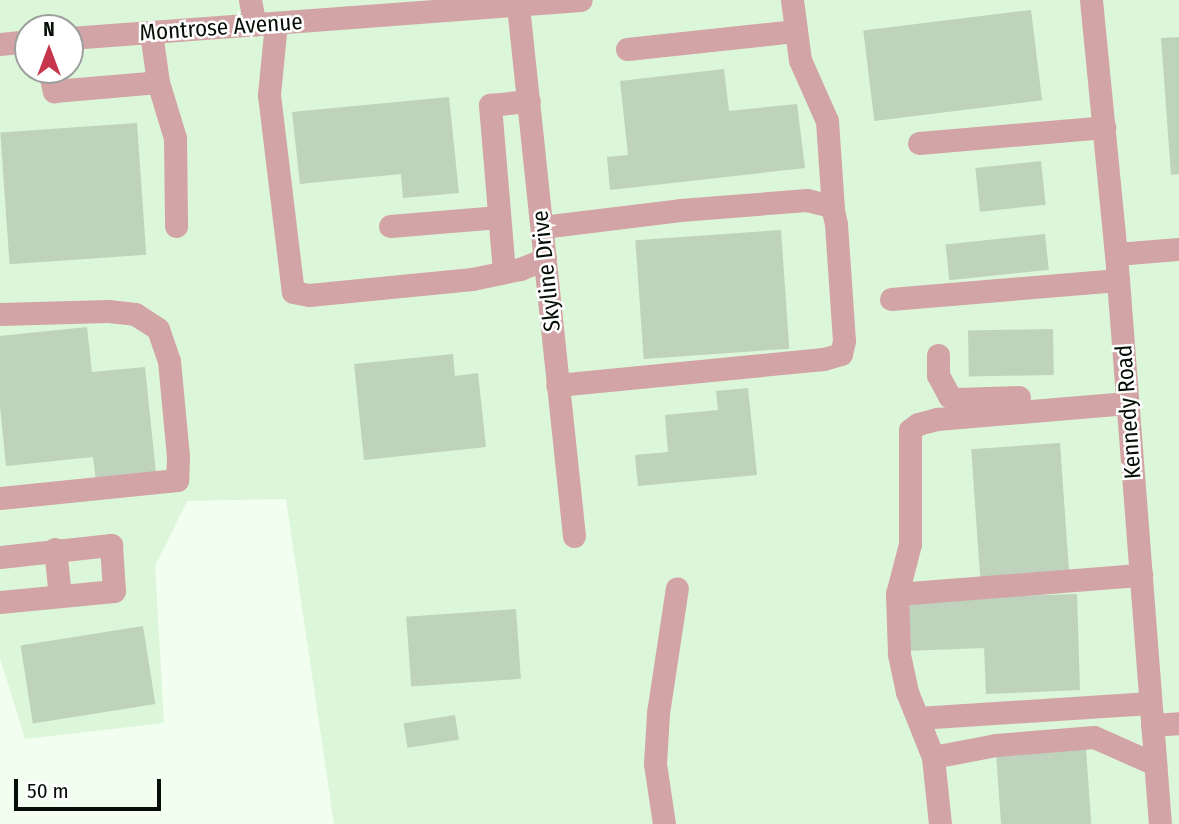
<!DOCTYPE html>
<html>
<head>
<meta charset="utf-8">
<style>
	body { margin:0 }
	#map { position:relative; width:1179px; height:824px; overflow:hidden; background:#f2fef0; font-family:"Fira Sans Condensed",sans-serif }
	div>[style] { position:absolute }
	.built>* { inset:0; background:#dcf6d9 }
	.building>* { inset:0; background:#bed2bc; transform-origin:0 0 }
	.minor>* { height:23px; margin:-11.5px; padding:0 11.5px; transform-origin:11.5px; border-radius:11.5px; background:#d3a4a5 }
	span { translate:-50% -50%; white-space:nowrap; text-align:center; line-height:1.15; -webkit-text-stroke:5px #fff; paint-order:stroke }
	.street-label { font-size:23px; color:#070e07 }
	.north { position:absolute; left:14px; top:14px; width:70px; height:70px; box-sizing:border-box; background:#fff; border:2px solid #9c9f9c; border-radius:50%; rotate:0deg; font-size:19px; font-weight:700; line-height:28px; text-align:center; color:#070e07 }
	.north::after { content:''; display:block; margin:auto; width:24px; height:32px; background:#c5354b; clip-path:polygon(50% 0,100% 100%,50% 72%,0 100%) }
	.scale { position:absolute; left:14px; top:779px; width:147px; height:32px; box-sizing:border-box; border:4px solid #070e07; border-top:0; padding-left:9px; font-size:21px; line-height:24px; white-space:nowrap; color:#070e07; -webkit-text-stroke:5px #fff; paint-order:stroke }
</style>
</head>
<body>
<div id="map">
	<div class="built">
		<div style="clip-path:polygon(evenodd,0 0,1179px 0,1179px 824px,334px 824px,286px 499px,187px 501px,155px 566px,164px 723px,25px 739px,0 658px,0 0,28px 28px,70px 28px,70px 70px,28px 70px,28px 28px)"></div>
	</div>
	<div class="building">
		<div style="left:1031px;top:10px;width:91px;height:169px;rotate:83deg"></div>
		<div style="clip-path:polygon(1179px 37px,1179px 174px,1171px 175px,1161px 38px)"></div>
		<div style="clip-path:polygon(724px 69px,729px 111px,797px 104px,805px 168px,610px 190px,607px 157px,628px 155px,620px 81px)"></div>
		<div style="clip-path:polygon(449px 97px,459px 193px,403px 198px,401px 174px,300px 184px,292px 112px)"></div>
		<div style="left:137px;top:123px;width:132px;height:137px;rotate:86deg"></div>
		<div style="left:1041px;top:161px;width:44px;height:66px;rotate:84deg"></div>
		<div style="left:781px;top:230px;width:119px;height:146px;rotate:86deg"></div>
		<div style="left:1045px;top:234px;width:36px;height:100px;rotate:84deg"></div>
		<div style="clip-path:polygon(87px 327px,92px 372px,145px 367px,156px 474px,96px 480px,93px 457px,6px 466px,0 406px,0 336px)"></div>
		<div style="left:1053px;top:329px;width:46px;height:85px;rotate:89deg"></div>
		<div style="clip-path:polygon(453px 354px,455px 376px,478px 373px,486px 447px,364px 460px,354px 364px)"></div>
		<div style="clip-path:polygon(748px 388px,757px 475px,638px 486px,635px 455px,668px 452px,665px 415px,718px 410px,716px 391px)"></div>
		<div style="left:1060px;top:443px;width:133px;height:89px;rotate:86deg"></div>
		<div style="clip-path:polygon(1077px 594px,1080px 690px,986px 694px,984px 648px,904px 651px,902px 600px)"></div>
		<div style="left:516px;top:609px;width:70px;height:110px;rotate:86deg"></div>
		<div style="left:143px;top:626px;width:79px;height:124px;rotate:81deg"></div>
		<div style="left:455px;top:715px;width:25px;height:52px;rotate:81deg"></div>
		<div style="left:1086px;top:749px;width:75px;height:90px;rotate:86deg"></div>
	</div>
	<div class="minor">
		<div style="left:250px;top:0;width:25px;rotate:79deg"></div>
		<div style="left:792px;top:0;width:61px;rotate:82.4deg"></div>
		<div style="left:800px;top:60px;width:67px;rotate:66.1deg"></div>
		<div style="left:827px;top:121px;width:89px;rotate:86.1deg"></div>
		<div style="left:1091px;top:0;width:255px;rotate:84.4deg"></div>
		<div style="left:1116px;top:254px;width:572px;rotate:85.59deg"></div>
		<div style="left:518px;top:6px;width:533px;rotate:83.97deg"></div>
		<div style="left:276px;top:23px;width:72px;rotate:95.6deg"></div>
		<div style="left:269px;top:95px;width:198px;rotate:83.1deg"></div>
		<div style="left:293px;top:292px;width:16px;rotate:11deg"></div>
		<div style="left:309px;top:295px;width:164px;rotate:-5.6deg"></div>
		<div style="left:472px;top:279px;width:49px;rotate:-11.8deg"></div>
		<div style="left:520px;top:269px;width:27px;rotate:-22deg"></div>
		<div style="left:70px;top:38px;width:512px;rotate:-4.25deg"></div>
		<div style="left:0;top:44px;width:28px;rotate:-6deg"></div>
		<div style="left:627px;top:49px;width:170px;rotate:-6.1deg"></div>
		<div style="left:49px;top:70px;width:22px;rotate:77deg"></div>
		<div style="left:54px;top:91px;width:104px;rotate:-4.9deg"></div>
		<div style="left:158px;top:82px;width:49px;rotate:-98.1deg"></div>
		<div style="left:158px;top:82px;width:59px;rotate:73.1deg"></div>
		<div style="left:175px;top:138px;width:88px;rotate:89.3deg"></div>
		<div style="left:919px;top:143px;width:186px;rotate:-4.9deg"></div>
		<div style="left:390px;top:226px;width:109px;rotate:-4.7deg"></div>
		<div style="left:542px;top:227px;width:139px;rotate:-7deg"></div>
		<div style="left:680px;top:210px;width:127px;rotate:-4.5deg"></div>
		<div style="left:807px;top:200px;width:21px;rotate:14deg"></div>
		<div style="left:827px;top:205px;width:8px;rotate:40deg"></div>
		<div style="left:833px;top:210px;width:14px;rotate:78deg"></div>
		<div style="left:836px;top:224px;width:117px;rotate:86.1deg"></div>
		<div style="left:844px;top:341px;width:13px;rotate:103deg"></div>
		<div style="left:841px;top:354px;width:19px;rotate:164deg"></div>
		<div style="left:823px;top:359px;width:267px;rotate:174.4deg"></div>
		<div style="left:1116px;top:254px;width:63px;rotate:-4.5deg"></div>
		<div style="left:504px;top:272px;width:168px;rotate:-94.8deg"></div>
		<div style="left:490px;top:105px;width:39px;rotate:-6deg"></div>
		<div style="left:891px;top:299px;width:228px;rotate:-4.8deg"></div>
		<div style="left:0;top:314px;width:108px;rotate:-1.6deg"></div>
		<div style="left:108px;top:311px;width:27px;rotate:6deg"></div>
		<div style="left:135px;top:314px;width:27px;rotate:33deg"></div>
		<div style="left:158px;top:329px;width:34px;rotate:71deg"></div>
		<div style="left:169px;top:361px;width:96px;rotate:84.6deg"></div>
		<div style="left:178px;top:457px;width:23px;rotate:92deg"></div>
		<div style="left:177px;top:480px;width:178px;rotate:174.2deg"></div>
		<div style="left:938px;top:355px;width:20px;rotate:90deg"></div>
		<div style="left:938px;top:375px;width:24px;rotate:62deg"></div>
		<div style="left:949px;top:396px;width:9px;rotate:21deg"></div>
		<div style="left:957px;top:399px;width:62px;rotate:-1.8deg"></div>
		<div style="left:55px;top:549px;width:47px;rotate:83.9deg"></div>
		<div style="left:0;top:557px;width:112px;rotate:-6.2deg"></div>
		<div style="left:111px;top:545px;width:46px;rotate:86.3deg"></div>
		<div style="left:114px;top:591px;width:115px;rotate:174.5deg"></div>
		<div style="left:897px;top:594px;width:245px;rotate:-4.5deg"></div>
		<div style="left:918px;top:718px;width:232px;rotate:-3.7deg"></div>
		<div style="left:1152px;top:725px;width:27px;rotate:-4deg"></div>
		<div style="left:933px;top:757px;width:64px;rotate:-10.8deg"></div>
		<div style="left:996px;top:745px;width:98px;rotate:-4.7deg"></div>
		<div style="left:1094px;top:737px;width:67px;rotate:23.9deg"></div>
		<div style="left:664px;top:824px;width:61px;rotate:-98.5deg"></div>
		<div style="left:655px;top:764px;width:51px;rotate:-86.6deg"></div>
		<div style="left:658px;top:713px;width:126px;rotate:-81.4deg"></div>
		<div style="left:940px;top:824px;width:67px;rotate:-96deg"></div>
		<div style="left:933px;top:757px;width:70px;rotate:-111.8deg"></div>
		<div style="left:907px;top:692px;width:39px;rotate:-102deg"></div>
		<div style="left:899px;top:654px;width:60px;rotate:-91.9deg"></div>
		<div style="left:897px;top:594px;width:52px;rotate:-75.4deg"></div>
		<div style="left:910px;top:544px;width:114px;rotate:-90deg"></div>
		<div style="left:910px;top:430px;width:10px;rotate:-37deg"></div>
		<div style="left:918px;top:424px;width:20px;rotate:-15deg"></div>
		<div style="left:937px;top:419px;width:191px;rotate:-4.8deg"></div>
	</div>
	<div class="street-label">
		<span style="left:221px;top:27px;rotate:-4deg">Montrose Avenue</span>
		<span style="left:546px;top:271px;rotate:-96deg">Skyline Drive</span>
		<span style="left:1128px;top:412px;rotate:-94deg">Kennedy Road</span>
	</div>
	<div class="north">N</div>
	<div class="scale">50 m</div>
</div>
</body>
</html>
